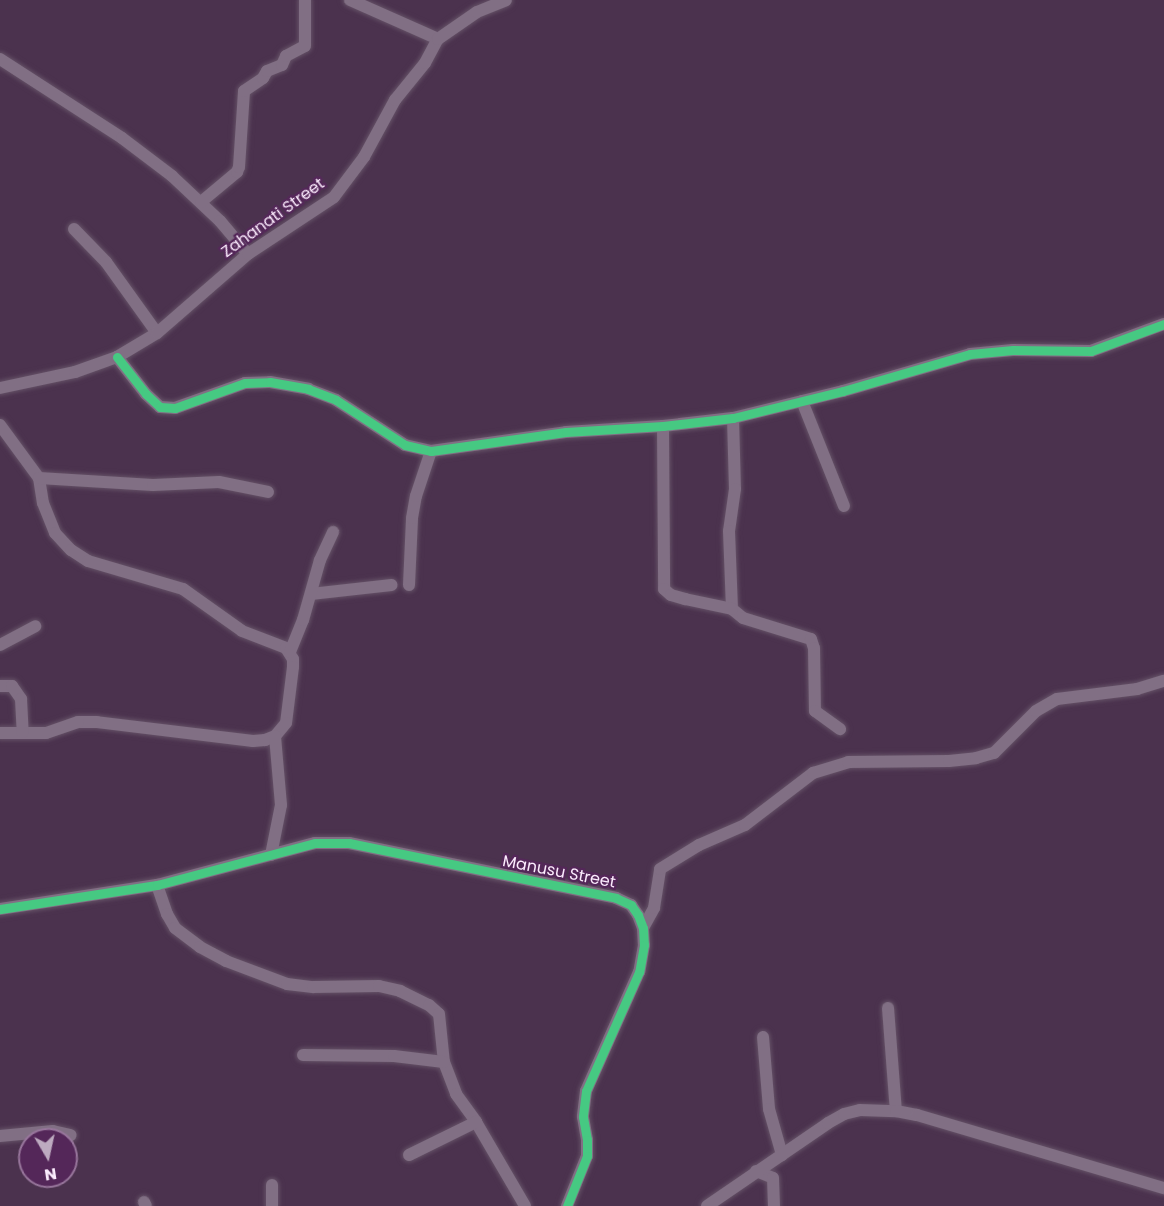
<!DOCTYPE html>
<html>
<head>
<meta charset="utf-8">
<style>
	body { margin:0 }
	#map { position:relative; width:1164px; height:1206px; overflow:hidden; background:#4b324e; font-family:Poppins,sans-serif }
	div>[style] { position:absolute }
	.roads { filter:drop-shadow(0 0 2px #645166) drop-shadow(0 0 2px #645166) }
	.minor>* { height:12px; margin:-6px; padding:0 6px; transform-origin:6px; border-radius:6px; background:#816f84 }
	.cycleway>* { height:9px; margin:-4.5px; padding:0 4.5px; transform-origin:4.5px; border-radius:4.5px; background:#46c982 }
	span { translate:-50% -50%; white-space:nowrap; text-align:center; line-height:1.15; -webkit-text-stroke:4.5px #542759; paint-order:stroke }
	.street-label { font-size:16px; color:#fbebfd }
	.north { position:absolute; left:18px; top:1128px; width:60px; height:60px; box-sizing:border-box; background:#542759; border:2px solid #97759b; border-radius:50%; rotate:171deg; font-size:16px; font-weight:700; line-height:24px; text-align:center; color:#fbebfd }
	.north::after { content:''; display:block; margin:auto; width:21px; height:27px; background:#bdaac0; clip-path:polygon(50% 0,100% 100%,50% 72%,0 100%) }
</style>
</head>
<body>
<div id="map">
	<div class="roads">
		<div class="minor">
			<div style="left:350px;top:0;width:96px;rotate:23.9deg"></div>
			<div style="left:0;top:59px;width:145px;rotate:32.9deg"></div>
			<div style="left:122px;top:138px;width:63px;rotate:37.2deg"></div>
			<div style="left:172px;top:176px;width:66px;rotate:43.2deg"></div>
			<div style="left:220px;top:221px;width:43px;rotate:49.7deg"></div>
			<div style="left:201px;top:202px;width:47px;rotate:-39.8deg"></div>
			<div style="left:237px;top:172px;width:5px;rotate:-68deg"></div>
			<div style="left:239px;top:167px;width:76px;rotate:-86.2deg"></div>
			<div style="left:244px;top:91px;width:23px;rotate:-34deg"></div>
			<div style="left:263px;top:78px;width:8px;rotate:-60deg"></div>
			<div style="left:267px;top:71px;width:16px;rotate:-22deg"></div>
			<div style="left:282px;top:65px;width:10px;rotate:-66deg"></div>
			<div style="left:286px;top:56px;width:21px;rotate:-28deg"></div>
			<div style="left:305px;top:46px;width:46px;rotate:-90deg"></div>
			<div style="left:74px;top:229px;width:46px;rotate:45.9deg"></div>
			<div style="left:106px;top:262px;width:87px;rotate:54.3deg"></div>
			<div style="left:117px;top:357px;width:47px;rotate:51.9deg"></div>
			<div style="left:146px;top:394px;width:19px;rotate:43deg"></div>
			<div style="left:160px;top:407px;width:15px;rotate:4deg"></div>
			<div style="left:175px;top:408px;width:74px;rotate:-19.7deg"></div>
			<div style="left:245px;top:383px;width:25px;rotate:-2deg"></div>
			<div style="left:270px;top:382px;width:39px;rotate:10deg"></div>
			<div style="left:308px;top:389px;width:30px;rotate:21deg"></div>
			<div style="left:336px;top:400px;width:82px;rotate:33.1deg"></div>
			<div style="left:405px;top:445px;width:27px;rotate:13deg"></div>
			<div style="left:431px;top:451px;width:136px;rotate:-8deg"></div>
			<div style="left:566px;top:432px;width:97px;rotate:-3.5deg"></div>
			<div style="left:663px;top:426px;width:70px;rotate:-6.5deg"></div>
			<div style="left:733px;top:418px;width:113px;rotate:-13.8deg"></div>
			<div style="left:843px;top:391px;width:132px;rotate:-16.2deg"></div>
			<div style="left:970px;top:354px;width:43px;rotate:-5.3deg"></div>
			<div style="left:1013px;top:350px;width:78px;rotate:0.7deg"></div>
			<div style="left:1091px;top:351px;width:78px;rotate:-20.3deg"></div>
			<div style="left:0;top:388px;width:77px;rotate:-12deg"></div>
			<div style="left:75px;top:372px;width:45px;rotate:-19.7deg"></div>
			<div style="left:117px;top:357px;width:47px;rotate:-31deg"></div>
			<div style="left:157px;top:333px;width:121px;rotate:-41deg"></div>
			<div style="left:248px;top:254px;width:103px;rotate:-33.5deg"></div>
			<div style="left:334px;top:197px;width:50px;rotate:-53.1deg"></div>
			<div style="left:364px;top:157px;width:65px;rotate:-61.5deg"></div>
			<div style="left:395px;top:100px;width:48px;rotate:-51deg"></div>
			<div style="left:425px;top:63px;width:27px;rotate:-62deg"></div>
			<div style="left:438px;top:39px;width:47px;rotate:-34.7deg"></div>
			<div style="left:477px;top:12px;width:31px;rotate:-22deg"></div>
			<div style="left:802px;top:401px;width:113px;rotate:68.2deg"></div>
			<div style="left:733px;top:418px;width:71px;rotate:88.4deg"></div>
			<div style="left:735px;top:489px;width:42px;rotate:98.1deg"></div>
			<div style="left:729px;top:531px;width:78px;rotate:87.8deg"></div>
			<div style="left:732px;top:609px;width:14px;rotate:39deg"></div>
			<div style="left:743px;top:618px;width:71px;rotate:17.2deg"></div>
			<div style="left:811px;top:639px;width:9px;rotate:72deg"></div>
			<div style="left:814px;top:648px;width:63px;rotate:89.1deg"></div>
			<div style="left:815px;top:711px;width:31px;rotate:36deg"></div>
			<div style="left:0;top:425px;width:66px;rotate:53.7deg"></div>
			<div style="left:39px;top:478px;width:25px;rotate:81deg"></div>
			<div style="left:43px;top:503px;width:32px;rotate:68deg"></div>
			<div style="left:55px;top:533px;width:23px;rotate:47deg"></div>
			<div style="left:71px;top:550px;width:20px;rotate:33deg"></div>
			<div style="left:88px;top:561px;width:99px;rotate:16.4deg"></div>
			<div style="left:183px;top:589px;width:72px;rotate:35.4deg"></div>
			<div style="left:242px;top:631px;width:47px;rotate:21.1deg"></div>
			<div style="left:286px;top:648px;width:13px;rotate:58deg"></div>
			<div style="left:293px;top:659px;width:8px;rotate:90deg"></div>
			<div style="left:293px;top:667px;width:56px;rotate:97.1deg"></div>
			<div style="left:286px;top:723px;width:17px;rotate:130deg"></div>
			<div style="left:275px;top:736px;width:11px;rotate:158deg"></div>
			<div style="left:265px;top:740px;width:12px;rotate:175deg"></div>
			<div style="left:253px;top:741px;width:157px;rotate:-173.1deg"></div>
			<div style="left:97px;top:722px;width:19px;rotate:180deg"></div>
			<div style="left:78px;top:722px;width:34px;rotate:161deg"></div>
			<div style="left:46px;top:733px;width:46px;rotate:180deg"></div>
			<div style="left:663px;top:426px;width:163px;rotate:89.6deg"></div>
			<div style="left:664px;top:589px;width:9px;rotate:41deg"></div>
			<div style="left:671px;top:595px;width:15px;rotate:16deg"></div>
			<div style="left:685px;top:599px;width:48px;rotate:12deg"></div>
			<div style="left:39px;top:478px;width:114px;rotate:3.5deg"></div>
			<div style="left:153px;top:485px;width:66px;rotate:-2.6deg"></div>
			<div style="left:219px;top:482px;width:50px;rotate:11.5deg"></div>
			<div style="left:409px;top:585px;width:67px;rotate:-87.4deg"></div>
			<div style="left:412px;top:518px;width:22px;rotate:-80deg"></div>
			<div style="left:416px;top:496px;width:47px;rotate:-71.6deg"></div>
			<div style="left:311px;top:594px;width:81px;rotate:-6.4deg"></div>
			<div style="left:0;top:645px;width:40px;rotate:-28deg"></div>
			<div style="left:290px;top:652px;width:35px;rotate:-68deg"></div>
			<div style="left:303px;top:620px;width:62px;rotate:-74.2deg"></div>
			<div style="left:320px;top:560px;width:31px;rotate:-65deg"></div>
			<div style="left:0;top:686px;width:12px"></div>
			<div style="left:12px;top:686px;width:16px;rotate:55deg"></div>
			<div style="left:21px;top:699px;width:33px;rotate:87deg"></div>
			<div style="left:271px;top:855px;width:51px;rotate:-78.7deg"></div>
			<div style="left:281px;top:805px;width:69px;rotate:-95deg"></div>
			<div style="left:157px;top:885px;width:31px;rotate:71deg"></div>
			<div style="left:167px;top:914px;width:16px;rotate:60deg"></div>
			<div style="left:175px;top:928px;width:31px;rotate:37deg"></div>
			<div style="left:200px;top:947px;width:30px;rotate:28deg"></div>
			<div style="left:226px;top:961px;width:65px;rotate:20.7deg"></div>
			<div style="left:287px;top:984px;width:26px;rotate:7deg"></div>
			<div style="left:313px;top:987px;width:66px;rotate:-0.9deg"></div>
			<div style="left:379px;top:986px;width:22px;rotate:13deg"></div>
			<div style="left:400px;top:991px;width:32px;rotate:26deg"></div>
			<div style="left:429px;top:1005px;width:13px;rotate:42deg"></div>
			<div style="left:439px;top:1014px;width:48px;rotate:84.1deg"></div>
			<div style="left:444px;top:1062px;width:34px;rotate:69deg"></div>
			<div style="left:456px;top:1094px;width:34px;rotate:54deg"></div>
			<div style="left:476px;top:1122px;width:97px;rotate:59.7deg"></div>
			<div style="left:0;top:909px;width:159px;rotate:-8.7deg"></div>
			<div style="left:157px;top:885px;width:163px;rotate:-14.9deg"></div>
			<div style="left:315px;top:843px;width:34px"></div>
			<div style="left:349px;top:843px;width:273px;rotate:11.6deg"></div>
			<div style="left:616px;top:898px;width:17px;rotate:25deg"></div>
			<div style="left:631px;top:905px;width:12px;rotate:55deg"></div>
			<div style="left:638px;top:915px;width:14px;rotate:69deg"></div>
			<div style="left:643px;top:928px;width:17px;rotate:87deg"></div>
			<div style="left:644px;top:945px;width:27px;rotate:100deg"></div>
			<div style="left:639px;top:972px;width:130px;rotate:114deg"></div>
			<div style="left:586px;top:1091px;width:26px;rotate:97deg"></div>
			<div style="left:583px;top:1117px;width:23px;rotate:80deg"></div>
			<div style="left:587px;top:1140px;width:16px;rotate:90deg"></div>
			<div style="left:587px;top:1156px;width:54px;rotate:111.8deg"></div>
			<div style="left:643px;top:928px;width:23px;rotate:-61deg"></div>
			<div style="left:654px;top:908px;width:39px;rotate:-81deg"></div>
			<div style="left:660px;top:869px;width:46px;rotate:-31.6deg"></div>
			<div style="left:699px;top:845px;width:50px;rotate:-23.5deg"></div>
			<div style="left:745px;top:825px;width:86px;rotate:-37.4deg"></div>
			<div style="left:813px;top:773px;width:37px;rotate:-17deg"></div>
			<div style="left:848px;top:762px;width:101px;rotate:-0.6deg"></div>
			<div style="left:949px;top:761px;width:27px;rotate:-6deg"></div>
			<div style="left:976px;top:758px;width:19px;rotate:-16deg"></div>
			<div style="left:994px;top:753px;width:59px;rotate:-45deg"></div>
			<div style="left:1036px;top:711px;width:24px;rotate:-30deg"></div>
			<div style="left:1057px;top:699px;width:81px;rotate:-7.1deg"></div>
			<div style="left:1137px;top:689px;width:28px;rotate:-17deg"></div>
			<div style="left:888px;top:1008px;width:103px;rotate:85.6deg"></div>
			<div style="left:763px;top:1037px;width:72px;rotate:85.2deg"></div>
			<div style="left:769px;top:1109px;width:48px;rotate:74.2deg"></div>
			<div style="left:303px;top:1055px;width:91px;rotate:0.6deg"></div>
			<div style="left:394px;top:1056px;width:50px;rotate:6.8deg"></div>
			<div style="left:0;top:1136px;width:53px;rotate:-5.4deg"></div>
			<div style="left:53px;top:1131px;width:18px;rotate:13deg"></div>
			<div style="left:409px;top:1155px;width:75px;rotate:-26.2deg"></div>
			<div style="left:756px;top:1171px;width:18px;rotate:22deg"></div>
			<div style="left:773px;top:1178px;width:28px;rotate:88deg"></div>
			<div style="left:272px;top:1185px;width:21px;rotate:90deg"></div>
			<div style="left:144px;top:1202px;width:4px;rotate:63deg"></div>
			<div style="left:707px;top:1206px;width:147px;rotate:-34.4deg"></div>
			<div style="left:828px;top:1123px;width:18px;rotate:-29deg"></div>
			<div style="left:844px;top:1114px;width:16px;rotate:-14deg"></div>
			<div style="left:860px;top:1110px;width:36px;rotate:2deg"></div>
			<div style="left:896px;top:1111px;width:21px;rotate:11deg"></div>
			<div style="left:917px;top:1115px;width:258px;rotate:16.5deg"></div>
		</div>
	</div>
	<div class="cycleway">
		<div style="left:117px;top:357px;width:47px;rotate:51.9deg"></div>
		<div style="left:146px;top:394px;width:19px;rotate:43deg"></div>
		<div style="left:160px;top:407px;width:15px;rotate:4deg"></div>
		<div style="left:175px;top:408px;width:74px;rotate:-19.7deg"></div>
		<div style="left:245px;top:383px;width:25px;rotate:-2deg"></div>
		<div style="left:270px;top:382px;width:39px;rotate:10deg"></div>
		<div style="left:308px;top:389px;width:30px;rotate:21deg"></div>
		<div style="left:336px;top:400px;width:82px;rotate:33.1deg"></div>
		<div style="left:405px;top:445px;width:27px;rotate:13deg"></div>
		<div style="left:431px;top:451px;width:136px;rotate:-8deg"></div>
		<div style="left:566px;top:432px;width:97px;rotate:-3.5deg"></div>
		<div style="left:663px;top:426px;width:70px;rotate:-6.5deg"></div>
		<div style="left:733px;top:418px;width:113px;rotate:-13.8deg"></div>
		<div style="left:843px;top:391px;width:132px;rotate:-16.2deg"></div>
		<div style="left:970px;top:354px;width:43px;rotate:-5.3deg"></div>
		<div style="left:1013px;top:350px;width:78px;rotate:0.7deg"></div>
		<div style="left:1091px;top:351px;width:78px;rotate:-20.3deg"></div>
		<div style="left:0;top:909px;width:159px;rotate:-8.7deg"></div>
		<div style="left:157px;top:885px;width:163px;rotate:-14.9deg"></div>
		<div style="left:315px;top:843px;width:34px"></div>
		<div style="left:349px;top:843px;width:273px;rotate:11.6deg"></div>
		<div style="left:616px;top:898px;width:17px;rotate:25deg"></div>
		<div style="left:631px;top:905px;width:12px;rotate:55deg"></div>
		<div style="left:638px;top:915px;width:14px;rotate:69deg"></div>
		<div style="left:643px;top:928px;width:17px;rotate:87deg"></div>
		<div style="left:644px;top:945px;width:27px;rotate:100deg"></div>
		<div style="left:639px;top:972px;width:130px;rotate:114deg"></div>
		<div style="left:586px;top:1091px;width:26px;rotate:97deg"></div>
		<div style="left:583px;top:1117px;width:23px;rotate:80deg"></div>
		<div style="left:587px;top:1140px;width:16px;rotate:90deg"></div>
		<div style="left:587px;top:1156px;width:54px;rotate:111.8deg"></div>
	</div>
	<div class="street-label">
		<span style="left:273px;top:218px;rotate:-36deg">Zahanati Street</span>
		<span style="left:559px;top:872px;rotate:11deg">Manusu Street</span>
	</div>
	<div class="north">N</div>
</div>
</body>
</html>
